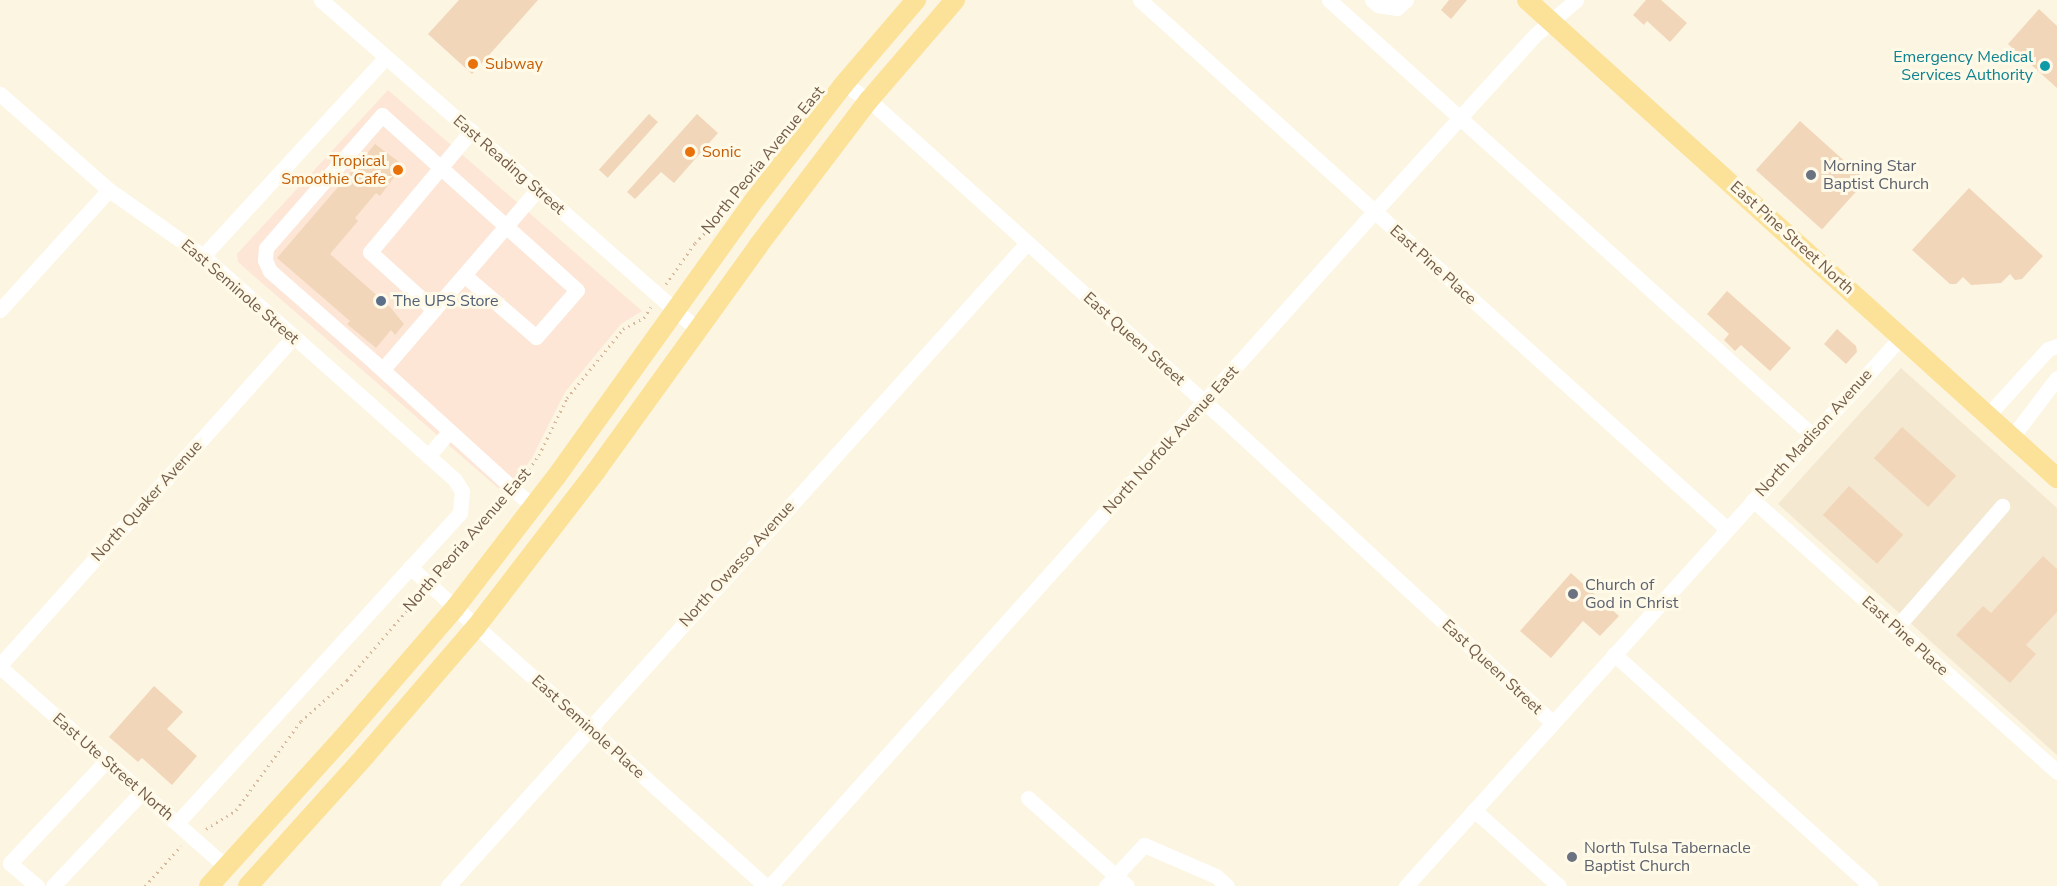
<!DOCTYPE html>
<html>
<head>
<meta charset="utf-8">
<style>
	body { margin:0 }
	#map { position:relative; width:2057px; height:886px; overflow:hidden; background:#fcf5e2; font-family:"Nunito Sans",sans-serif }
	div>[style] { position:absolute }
	.residential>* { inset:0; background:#f4e8d0 }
	.commercial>* { inset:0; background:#fde6d6 }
	.building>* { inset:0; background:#f2d6b9; transform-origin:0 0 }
	.path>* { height:3px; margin-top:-1.5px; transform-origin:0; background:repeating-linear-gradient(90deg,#d7ba9d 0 1.5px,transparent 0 6px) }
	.minor>* { height:15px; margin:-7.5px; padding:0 7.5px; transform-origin:7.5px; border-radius:7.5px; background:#fff }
	.major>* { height:20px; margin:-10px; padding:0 10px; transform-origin:10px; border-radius:10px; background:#fce299 }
	.dots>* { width:16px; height:16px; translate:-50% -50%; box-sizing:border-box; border:3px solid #fff9e8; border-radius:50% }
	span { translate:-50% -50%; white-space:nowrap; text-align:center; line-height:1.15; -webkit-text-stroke:6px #fff9e8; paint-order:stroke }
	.culture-label { font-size:16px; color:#0d838f }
	.right { translate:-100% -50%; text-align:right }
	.food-label { font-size:16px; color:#c56008 }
	.left { translate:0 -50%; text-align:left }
	.street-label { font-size:16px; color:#745d48 }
	.worship-label { font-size:16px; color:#5b616d }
	.service-label { font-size:16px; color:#4e5e75 }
</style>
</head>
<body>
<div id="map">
	<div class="residential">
		<div style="clip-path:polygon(1901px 368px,2057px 508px,2057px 755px,1778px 504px)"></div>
	</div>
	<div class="commercial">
		<div style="clip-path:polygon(388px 90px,642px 311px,621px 324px,565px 392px,532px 458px,505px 494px,238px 262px,237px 254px)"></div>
	</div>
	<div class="building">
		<div style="clip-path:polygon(459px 0,538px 0,472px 74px,428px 34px)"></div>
		<div style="clip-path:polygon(1449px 0,1467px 0,1451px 19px,1441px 10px)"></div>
		<div style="clip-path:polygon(1646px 0,1661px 0,1687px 23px,1670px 42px,1647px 21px,1644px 25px,1633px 15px)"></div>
		<div style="clip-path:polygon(2039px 9px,2057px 26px,2057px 88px,2008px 44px)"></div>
		<div style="left:649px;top:114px;width:12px;height:75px;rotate:42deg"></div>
		<div style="clip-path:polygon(697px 114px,718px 133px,674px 183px,661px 172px,635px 199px,627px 192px)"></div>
		<div style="left:1800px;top:121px;width:89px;height:66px;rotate:42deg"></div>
		<div style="clip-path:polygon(375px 144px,403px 165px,380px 196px,376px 193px,355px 218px,358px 221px,330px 254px,390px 307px,404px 324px,395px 335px,391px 330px,376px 348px,347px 324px,350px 321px,277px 258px)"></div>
		<div style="clip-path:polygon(1969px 188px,2043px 256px,2022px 279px,2015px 280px,2010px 274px,2001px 283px,1971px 285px,1963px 277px,1956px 284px,1950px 284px,1912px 250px)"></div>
		<div style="clip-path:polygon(1727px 291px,1791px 348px,1770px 371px,1741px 345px,1735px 351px,1724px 340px,1729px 334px,1707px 314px)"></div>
		<div style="clip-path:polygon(1837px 329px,1856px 346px,1857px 352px,1846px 364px,1824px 344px)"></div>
		<div style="left:1902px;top:427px;width:73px;height:42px;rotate:42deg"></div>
		<div style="left:1849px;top:486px;width:73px;height:39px;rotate:42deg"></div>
		<div style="clip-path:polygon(2043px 556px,2057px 569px,2057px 612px,2026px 645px,2036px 654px,2010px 683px,1956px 635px,1983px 606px,1991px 613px)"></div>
		<div style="clip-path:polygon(1571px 573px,1619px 616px,1600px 636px,1583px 621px,1551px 658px,1520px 631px)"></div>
		<div style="clip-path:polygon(154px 686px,183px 712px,167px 729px,197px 756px,172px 785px,142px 758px,138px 762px,109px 737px)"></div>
	</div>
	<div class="path">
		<div style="left:666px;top:284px;width:50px;rotate:-54.7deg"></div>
		<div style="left:695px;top:243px;width:30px;rotate:-46deg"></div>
		<div style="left:522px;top:479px;width:29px;rotate:-55deg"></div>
		<div style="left:539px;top:455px;width:64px;rotate:-63.8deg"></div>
		<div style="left:567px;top:398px;width:89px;rotate:-50.9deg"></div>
		<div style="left:623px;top:329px;width:24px;rotate:-28deg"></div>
		<div style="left:644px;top:318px;width:13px;rotate:-58deg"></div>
		<div style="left:439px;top:573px;width:98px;rotate:-48.3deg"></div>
		<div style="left:206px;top:829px;width:36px;rotate:-32deg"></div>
		<div style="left:236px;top:810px;width:110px;rotate:-53.9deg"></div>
		<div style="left:301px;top:721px;width:62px;rotate:-41.7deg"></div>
		<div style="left:347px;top:680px;width:113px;rotate:-49.3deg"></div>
		<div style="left:145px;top:886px;width:54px;rotate:-48deg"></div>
	</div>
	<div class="minor">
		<div style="left:321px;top:0;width:501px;rotate:41.2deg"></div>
		<div style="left:1140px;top:0;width:790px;rotate:42.02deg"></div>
		<div style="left:1329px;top:0;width:650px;rotate:42.01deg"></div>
		<div style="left:1372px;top:0;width:8px;rotate:40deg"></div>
		<div style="left:1378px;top:5px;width:19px;rotate:9deg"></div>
		<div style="left:1397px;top:8px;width:12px;rotate:-42deg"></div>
		<div style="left:844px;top:84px;width:30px;rotate:33deg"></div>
		<div style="left:869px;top:100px;width:469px;rotate:42deg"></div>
		<div style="left:1218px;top:414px;width:454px;rotate:42.7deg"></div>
		<div style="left:0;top:94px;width:145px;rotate:41.4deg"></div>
		<div style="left:109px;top:190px;width:115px;rotate:35.1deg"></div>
		<div style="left:203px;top:256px;width:337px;rotate:41.6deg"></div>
		<div style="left:455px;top:480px;width:13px;rotate:58deg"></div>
		<div style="left:462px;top:491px;width:22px;rotate:95deg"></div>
		<div style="left:460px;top:513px;width:420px;rotate:132.4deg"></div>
		<div style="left:203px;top:256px;width:270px;rotate:-47.4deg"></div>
		<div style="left:464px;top:275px;width:95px;rotate:40.7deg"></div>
		<div style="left:536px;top:337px;width:62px;rotate:-48.9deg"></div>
		<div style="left:577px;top:290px;width:262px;rotate:-138.1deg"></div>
		<div style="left:382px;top:115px;width:176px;rotate:131.1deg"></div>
		<div style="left:266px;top:248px;width:12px;rotate:95deg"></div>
		<div style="left:265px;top:260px;width:12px;rotate:66deg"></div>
		<div style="left:270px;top:271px;width:140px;rotate:41.2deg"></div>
		<div style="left:375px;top:363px;width:214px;rotate:42.3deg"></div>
		<div style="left:0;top:310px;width:162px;rotate:-47.8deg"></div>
		<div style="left:434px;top:310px;width:86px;rotate:-137.8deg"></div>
		<div style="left:370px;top:252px;width:158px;rotate:-50.1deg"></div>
		<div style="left:383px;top:369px;width:238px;rotate:-49.3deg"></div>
		<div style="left:1988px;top:415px;width:89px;rotate:-47.7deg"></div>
		<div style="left:2048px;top:349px;width:9px;rotate:-18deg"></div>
		<div style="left:2012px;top:437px;width:74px;rotate:-52.7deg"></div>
		<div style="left:428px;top:456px;width:32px;rotate:-49deg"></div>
		<div style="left:1753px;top:500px;width:408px;rotate:41.8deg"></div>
		<div style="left:410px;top:567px;width:478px;rotate:41.9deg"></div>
		<div style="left:1896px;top:628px;width:162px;rotate:-49deg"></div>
		<div style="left:1614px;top:654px;width:346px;rotate:42.1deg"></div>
		<div style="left:0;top:665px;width:440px;rotate:-48.2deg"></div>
		<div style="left:0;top:667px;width:302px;rotate:41.5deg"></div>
		<div style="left:1028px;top:798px;width:132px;rotate:41.6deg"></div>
		<div style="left:1474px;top:810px;width:114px;rotate:41.8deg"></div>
		<div style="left:37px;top:886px;width:35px;rotate:-140deg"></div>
		<div style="left:10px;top:863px;width:140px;rotate:-46.7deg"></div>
		<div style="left:53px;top:886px;width:129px;rotate:-46.6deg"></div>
		<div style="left:448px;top:886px;width:865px;rotate:-48deg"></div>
		<div style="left:770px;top:886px;width:905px;rotate:-48.14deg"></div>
		<div style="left:1374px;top:212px;width:239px;rotate:-47.7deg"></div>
		<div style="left:1535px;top:35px;width:54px;rotate:-40.5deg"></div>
		<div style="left:1106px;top:886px;width:56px;rotate:-47.2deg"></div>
		<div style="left:1144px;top:845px;width:78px;rotate:23.3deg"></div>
		<div style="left:1216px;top:876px;width:15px;rotate:42deg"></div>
		<div style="left:1406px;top:886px;width:741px;rotate:-47.96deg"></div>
	</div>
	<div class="major">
		<div style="left:1527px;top:0;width:714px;rotate:42.05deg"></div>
		<div style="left:209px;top:886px;width:198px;rotate:-47.9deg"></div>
		<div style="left:342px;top:739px;width:173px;rotate:-49.2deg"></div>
		<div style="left:455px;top:608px;width:165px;rotate:-52.4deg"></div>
		<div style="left:556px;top:477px;width:337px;rotate:-54.4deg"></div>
		<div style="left:752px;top:203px;width:150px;rotate:-52.3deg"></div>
		<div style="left:844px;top:84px;width:111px;rotate:-49.4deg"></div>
		<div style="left:248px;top:886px;width:175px;rotate:-48deg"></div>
		<div style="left:365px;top:756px;width:170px;rotate:-49.3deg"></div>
		<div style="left:476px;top:627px;width:197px;rotate:-52.4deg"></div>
		<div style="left:596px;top:471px;width:277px;rotate:-54.2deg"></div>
		<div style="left:758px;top:246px;width:183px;rotate:-52.8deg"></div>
		<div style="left:869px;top:100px;width:132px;rotate:-49.3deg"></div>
	</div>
	<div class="dots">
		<div style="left:473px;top:64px;background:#e8710a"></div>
		<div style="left:2045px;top:66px;background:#0f9aa8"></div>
		<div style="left:690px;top:152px;background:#e8710a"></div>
		<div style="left:398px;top:170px;background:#e8710a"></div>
		<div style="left:1811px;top:175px;background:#6b7280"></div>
		<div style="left:381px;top:301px;background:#5c6f8a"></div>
		<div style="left:1573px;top:594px;background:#6b7280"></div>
		<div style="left:1572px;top:857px;background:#6b7280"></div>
	</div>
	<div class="culture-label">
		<span class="right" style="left:2033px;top:66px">Emergency Medical<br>Services Authority</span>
	</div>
	<div class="food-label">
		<span class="left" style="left:485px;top:64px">Subway</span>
		<span class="left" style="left:702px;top:152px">Sonic</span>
		<span class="right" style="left:386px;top:170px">Tropical<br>Smoothie Cafe</span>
	</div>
	<div class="street-label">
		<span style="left:763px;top:160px;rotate:-51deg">North Peoria Avenue East</span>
		<span style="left:509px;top:165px;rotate:41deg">East Reading Street</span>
		<span style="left:1792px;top:238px;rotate:42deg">East Pine Street North</span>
		<span style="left:1433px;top:265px;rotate:42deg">East Pine Place</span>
		<span style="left:240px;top:292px;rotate:41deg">East Seminole Street</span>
		<span style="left:1134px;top:339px;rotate:42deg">East Queen Street</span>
		<span style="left:1814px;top:433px;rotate:-48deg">North Madison Avenue</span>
		<span style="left:1171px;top:440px;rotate:-48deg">North Norfolk Avenue East</span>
		<span style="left:147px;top:501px;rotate:-48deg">North Quaker Avenue</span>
		<span style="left:467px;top:540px;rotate:-49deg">North Peoria Avenue East</span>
		<span style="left:737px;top:564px;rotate:-48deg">North Owasso Avenue</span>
		<span style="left:1905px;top:636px;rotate:42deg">East Pine Place</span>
		<span style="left:1492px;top:667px;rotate:43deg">East Queen Street</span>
		<span style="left:588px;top:727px;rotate:42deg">East Seminole Place</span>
		<span style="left:113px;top:767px;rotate:41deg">East Ute Street North</span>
	</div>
	<div class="worship-label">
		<span class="left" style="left:1823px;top:175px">Morning Star<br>Baptist Church</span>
		<span class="left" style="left:1585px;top:594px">Church of<br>God in Christ</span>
		<span class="left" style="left:1584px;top:857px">North Tulsa Tabernacle<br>Baptist Church</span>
	</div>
	<div class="service-label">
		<span class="left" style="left:393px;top:301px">The UPS Store</span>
	</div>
</div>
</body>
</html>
